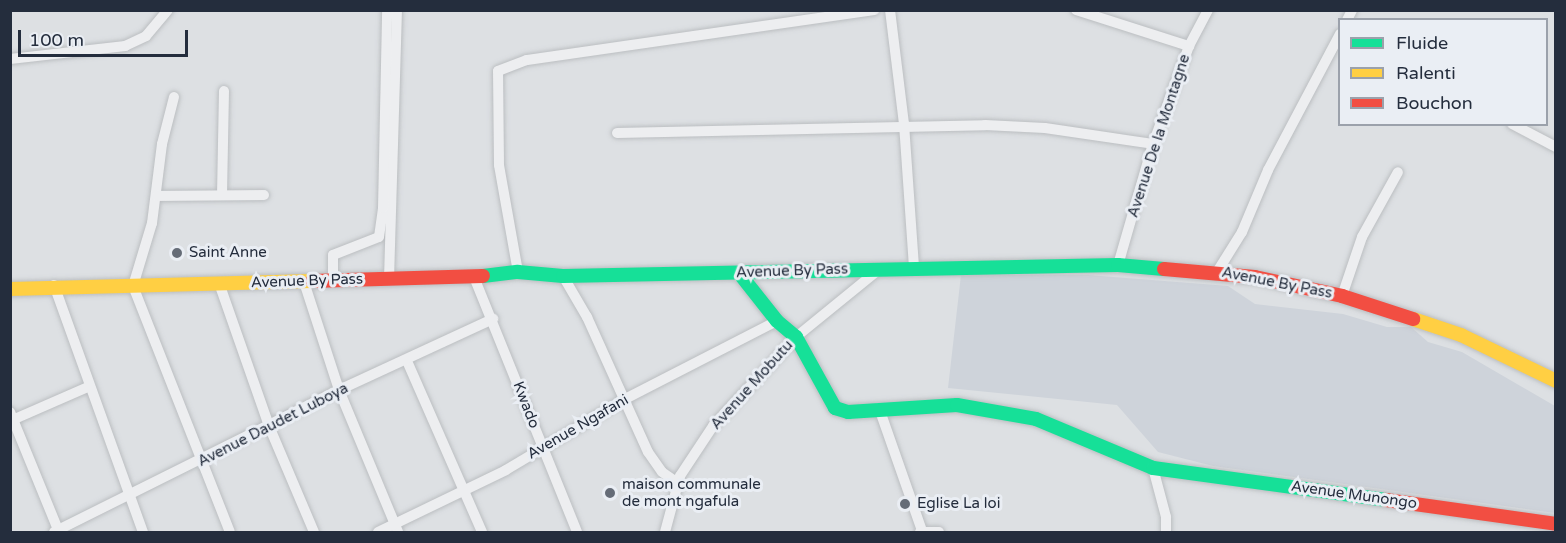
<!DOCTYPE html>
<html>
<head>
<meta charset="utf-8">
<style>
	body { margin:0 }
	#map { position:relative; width:1566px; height:543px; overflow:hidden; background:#dde0e3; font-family:"Varela Round",sans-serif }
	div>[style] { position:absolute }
	.built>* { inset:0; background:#ced3da }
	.roads { filter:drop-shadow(0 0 2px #bbbec1) drop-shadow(0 0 2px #bbbec1) }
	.street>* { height:10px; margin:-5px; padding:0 5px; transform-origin:5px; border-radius:5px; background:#edeef0 }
	.fast>* { height:14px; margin:-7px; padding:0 7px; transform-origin:7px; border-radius:7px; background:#16e098 }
	.slow>* { height:14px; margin:-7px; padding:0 7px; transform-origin:7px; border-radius:7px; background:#ffcf43 }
	.jam>* { height:14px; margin:-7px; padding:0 7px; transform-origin:7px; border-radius:7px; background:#f24e42 }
	.dots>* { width:16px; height:16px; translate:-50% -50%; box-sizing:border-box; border:3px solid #eaeef4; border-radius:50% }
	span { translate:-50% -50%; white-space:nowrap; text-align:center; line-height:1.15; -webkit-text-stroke:6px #eaeef4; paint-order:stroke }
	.street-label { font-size:15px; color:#242d3d }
	.poi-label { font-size:15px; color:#242d3d }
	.left { translate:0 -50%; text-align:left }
	.frame { position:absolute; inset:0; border:12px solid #242d3d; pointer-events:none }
	.legend { position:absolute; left:1338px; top:18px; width:210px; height:108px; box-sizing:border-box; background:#eaeef4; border:2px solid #9ba1ab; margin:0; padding:8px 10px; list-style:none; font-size:18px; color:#242d3d }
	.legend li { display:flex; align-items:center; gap:12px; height:30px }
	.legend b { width:30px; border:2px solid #9ba1ab }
	.scale { position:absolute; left:18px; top:30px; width:170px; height:27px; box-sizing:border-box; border:3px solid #242d3d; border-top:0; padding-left:8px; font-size:18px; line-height:21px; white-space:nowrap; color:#242d3d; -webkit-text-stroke:4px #eaeef4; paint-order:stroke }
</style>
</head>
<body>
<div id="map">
	<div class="built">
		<div style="clip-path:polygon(961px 275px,1088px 275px,1228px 286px,1255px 304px,1343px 314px,1387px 327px,1411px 327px,1428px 342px,1462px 352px,1555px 406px,1555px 513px,1213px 466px,1158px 452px,1117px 405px,948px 388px)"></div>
	</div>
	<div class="roads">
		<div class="street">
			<div style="left:890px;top:10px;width:115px;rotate:83deg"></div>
			<div style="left:904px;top:124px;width:144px;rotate:86deg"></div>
			<div style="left:1076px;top:10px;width:119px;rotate:17.7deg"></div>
			<div style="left:1347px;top:20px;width:11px;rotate:-63deg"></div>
			<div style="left:10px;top:59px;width:116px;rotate:-6.4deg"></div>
			<div style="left:125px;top:46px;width:23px;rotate:-25deg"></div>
			<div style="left:146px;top:36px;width:34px;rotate:-50deg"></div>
			<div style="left:174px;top:97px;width:49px;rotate:104.3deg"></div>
			<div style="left:162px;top:144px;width:80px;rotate:97.2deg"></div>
			<div style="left:152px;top:223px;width:66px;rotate:106.8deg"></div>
			<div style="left:133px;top:286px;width:264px;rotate:68.5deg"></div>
			<div style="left:1512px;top:124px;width:50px;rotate:27.6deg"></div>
			<div style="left:617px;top:133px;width:368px;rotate:-1.2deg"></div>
			<div style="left:985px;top:125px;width:60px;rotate:2.9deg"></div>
			<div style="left:1045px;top:128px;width:109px;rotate:8.4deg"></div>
			<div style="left:222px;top:195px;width:104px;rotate:-88.9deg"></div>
			<div style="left:157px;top:196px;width:107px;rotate:-0.5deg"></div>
			<div style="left:1118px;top:265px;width:126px;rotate:-73.9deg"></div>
			<div style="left:1153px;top:144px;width:104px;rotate:-69.8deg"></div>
			<div style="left:1189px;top:46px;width:41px;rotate:-62.2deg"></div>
			<div style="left:518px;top:272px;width:109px;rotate:-100.1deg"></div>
			<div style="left:499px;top:165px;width:94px;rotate:-90.6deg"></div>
			<div style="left:498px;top:71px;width:31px;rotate:-21deg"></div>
			<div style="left:527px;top:60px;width:351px;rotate:-8.2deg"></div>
			<div style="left:1217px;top:272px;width:47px;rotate:-58deg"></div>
			<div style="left:1242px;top:232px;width:67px;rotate:-67.2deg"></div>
			<div style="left:1268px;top:170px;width:154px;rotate:-62.1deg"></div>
			<div style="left:563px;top:276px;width:48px;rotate:59.7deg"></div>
			<div style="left:587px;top:317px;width:148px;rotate:65.7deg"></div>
			<div style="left:648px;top:452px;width:24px;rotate:55deg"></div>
			<div style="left:662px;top:472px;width:19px;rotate:35deg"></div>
			<div style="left:474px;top:277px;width:275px;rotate:68deg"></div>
			<div style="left:389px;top:279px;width:269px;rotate:-88.3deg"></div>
			<div style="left:333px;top:281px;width:26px;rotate:-90deg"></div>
			<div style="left:333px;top:255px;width:49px;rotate:-21.4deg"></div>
			<div style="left:379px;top:237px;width:29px;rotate:-82deg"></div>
			<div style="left:383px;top:208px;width:198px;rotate:-88.8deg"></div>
			<div style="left:304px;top:282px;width:114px;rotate:72deg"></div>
			<div style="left:339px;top:390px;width:154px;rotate:67.4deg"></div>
			<div style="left:219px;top:283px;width:151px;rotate:70.7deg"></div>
			<div style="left:269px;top:426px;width:115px;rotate:67deg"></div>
			<div style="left:54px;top:285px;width:263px;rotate:70.2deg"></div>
			<div style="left:1342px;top:296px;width:62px;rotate:-71.3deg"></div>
			<div style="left:1362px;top:237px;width:74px;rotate:-61deg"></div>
			<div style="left:407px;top:361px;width:187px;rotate:66.3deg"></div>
			<div style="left:879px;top:408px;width:130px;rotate:70.7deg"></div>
			<div style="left:10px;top:412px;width:130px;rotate:67.8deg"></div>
			<div style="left:10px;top:421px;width:85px;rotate:-23.6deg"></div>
			<div style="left:1153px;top:468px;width:51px;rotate:75.1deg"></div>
			<div style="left:1166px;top:517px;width:15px;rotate:90deg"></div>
			<div style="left:54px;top:532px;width:318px;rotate:-26.5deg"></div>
			<div style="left:339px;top:390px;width:170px;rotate:-24.8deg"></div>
			<div style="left:378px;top:532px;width:142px;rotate:-25.8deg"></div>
			<div style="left:506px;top:470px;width:139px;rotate:-30.8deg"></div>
			<div style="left:625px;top:399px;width:171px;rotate:-27.2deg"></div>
			<div style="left:665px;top:532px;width:58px;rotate:-75deg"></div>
			<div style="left:680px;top:476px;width:60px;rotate:-56.6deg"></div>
			<div style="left:713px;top:426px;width:122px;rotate:-47deg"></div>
			<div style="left:796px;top:337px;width:104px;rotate:-39.2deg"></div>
			<div style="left:920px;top:532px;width:19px"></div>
		</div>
		<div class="fast">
			<div style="left:739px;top:273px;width:61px;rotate:51.6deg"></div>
			<div style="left:777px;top:321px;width:25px;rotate:40deg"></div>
			<div style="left:796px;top:337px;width:81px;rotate:61.2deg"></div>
			<div style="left:835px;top:408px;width:14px;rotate:17deg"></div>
			<div style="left:848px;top:412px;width:109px;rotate:-3.7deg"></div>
			<div style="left:957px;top:405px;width:80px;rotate:10deg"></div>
			<div style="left:1036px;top:419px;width:127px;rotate:22.7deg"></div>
			<div style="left:1153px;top:468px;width:235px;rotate:7.8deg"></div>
			<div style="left:483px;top:276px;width:35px;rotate:-7deg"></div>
			<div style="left:518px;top:272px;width:45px;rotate:5.1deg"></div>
			<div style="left:563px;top:276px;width:555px;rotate:-1.14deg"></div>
			<div style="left:1118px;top:265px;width:46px;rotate:5deg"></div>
		</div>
		<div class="slow">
			<div style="left:10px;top:289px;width:302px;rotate:-1.5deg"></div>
			<div style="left:1413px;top:319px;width:51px;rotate:18.4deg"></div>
			<div style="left:1461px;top:335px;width:106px;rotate:25.8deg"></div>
		</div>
		<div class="jam">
			<div style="left:1164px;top:269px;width:91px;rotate:5deg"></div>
			<div style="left:1255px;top:277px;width:89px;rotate:12.3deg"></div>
			<div style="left:1342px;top:296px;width:75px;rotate:17.9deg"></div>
			<div style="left:312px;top:281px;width:171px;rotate:-1.7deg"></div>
			<div style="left:1386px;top:500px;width:172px;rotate:8deg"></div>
		</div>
	</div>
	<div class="dots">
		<div style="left:177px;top:253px;background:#656c77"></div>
		<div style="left:610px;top:493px;background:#656c77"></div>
		<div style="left:905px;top:504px;background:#656c77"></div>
	</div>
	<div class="street-label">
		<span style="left:1159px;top:136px;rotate:-72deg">Avenue De la Montagne</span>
		<span style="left:792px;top:271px;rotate:-2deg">Avenue By Pass</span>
		<span style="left:307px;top:281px;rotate:-2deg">Avenue By Pass</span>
		<span style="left:1277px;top:283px;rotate:11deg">Avenue By Pass</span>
		<span style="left:752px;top:385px;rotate:-48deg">Avenue Mobutu</span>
		<span style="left:526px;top:405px;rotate:69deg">Kwado</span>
		<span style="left:273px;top:425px;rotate:-27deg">Avenue Daudet Luboya</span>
		<span style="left:578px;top:427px;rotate:-30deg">Avenue Ngafani</span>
		<span style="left:1354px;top:495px;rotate:8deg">Avenue Munongo</span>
	</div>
	<div class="poi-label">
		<span class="left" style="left:189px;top:253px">Saint Anne</span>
		<span class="left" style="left:622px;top:493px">maison communale<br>de mont ngafula</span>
		<span class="left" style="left:917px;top:504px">Eglise La loi</span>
	</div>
	<div class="frame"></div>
	<ul class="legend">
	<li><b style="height:8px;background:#16e098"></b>Fluide</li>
	<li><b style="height:8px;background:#ffcf43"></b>Ralenti</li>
	<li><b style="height:8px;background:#f24e42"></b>Bouchon</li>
	</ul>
	<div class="scale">100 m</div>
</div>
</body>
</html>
